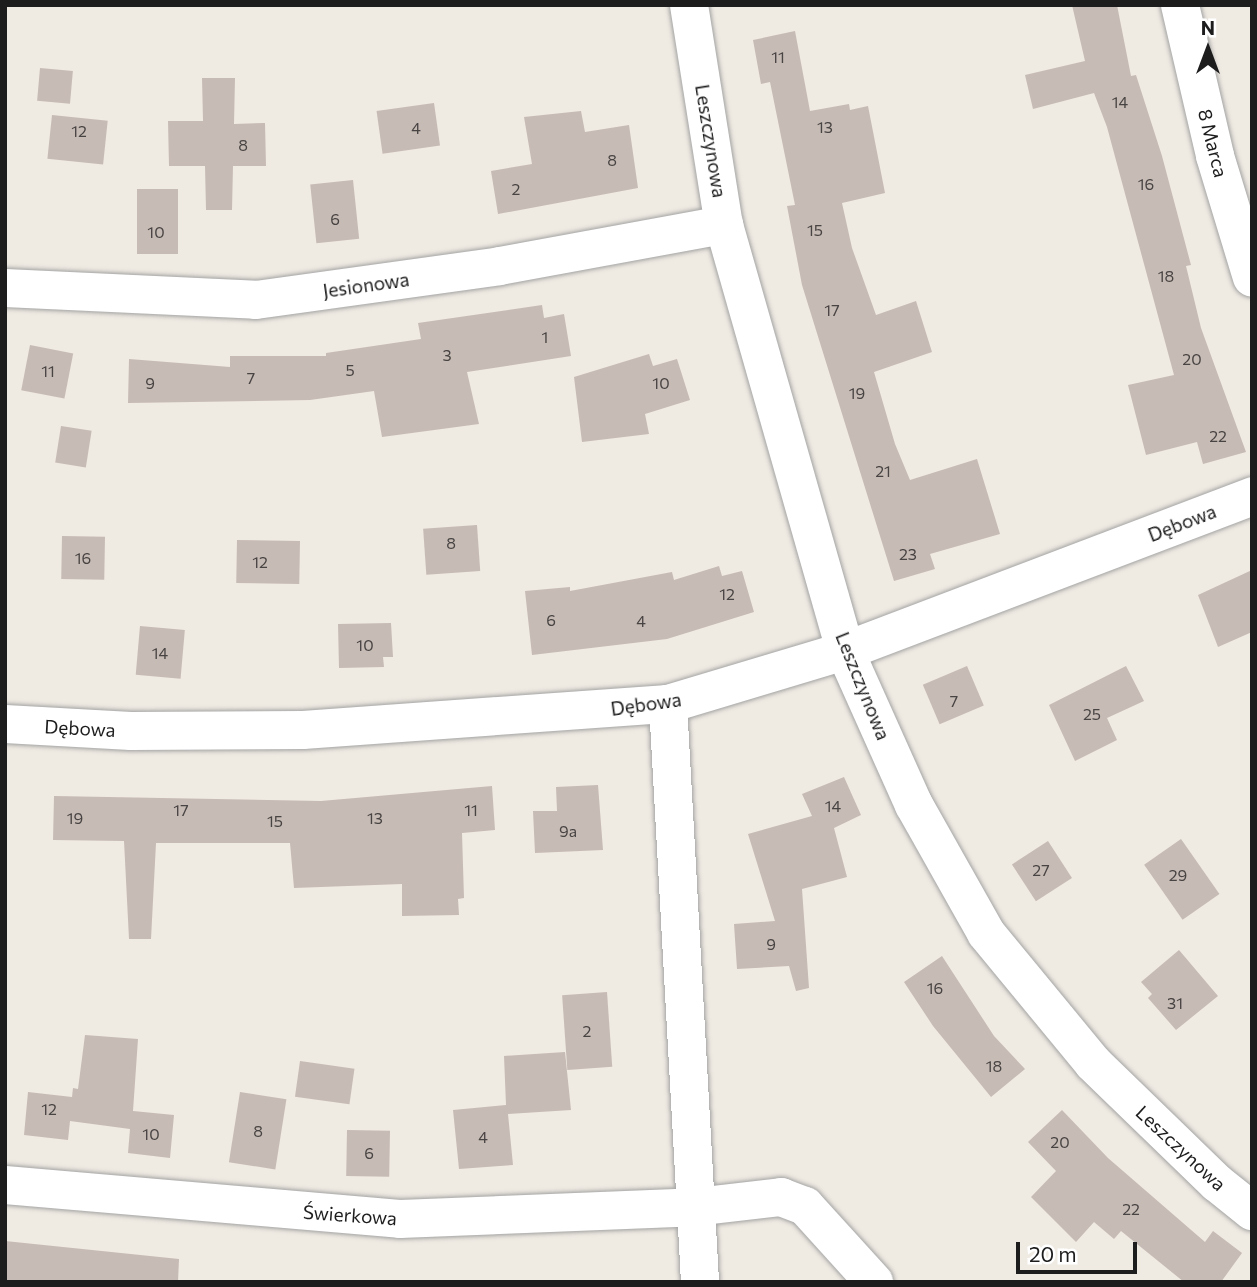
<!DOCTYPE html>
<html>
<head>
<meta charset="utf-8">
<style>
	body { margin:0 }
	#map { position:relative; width:1257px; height:1287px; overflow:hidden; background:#efeae2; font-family:Commissioner,sans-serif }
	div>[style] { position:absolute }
	.building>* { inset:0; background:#c7bbb5; transform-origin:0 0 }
	.roads { filter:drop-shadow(0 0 2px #a4a4a4) drop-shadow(0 0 2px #a4a4a4) }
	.minor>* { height:38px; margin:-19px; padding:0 19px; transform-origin:19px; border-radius:19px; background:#fff }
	span { translate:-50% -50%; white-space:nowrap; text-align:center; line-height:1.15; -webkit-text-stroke:7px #fff; paint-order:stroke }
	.number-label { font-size:16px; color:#484443 }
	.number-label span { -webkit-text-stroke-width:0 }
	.street-label { font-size:19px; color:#1d1d1d }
	.frame { position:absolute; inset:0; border:7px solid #1d1d1d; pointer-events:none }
	.north { position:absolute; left:1173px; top:14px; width:70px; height:70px; -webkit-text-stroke:5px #fff; paint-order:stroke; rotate:0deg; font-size:19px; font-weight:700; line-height:28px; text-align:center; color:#1d1d1d }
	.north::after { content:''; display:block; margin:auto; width:24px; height:32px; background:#1d1d1d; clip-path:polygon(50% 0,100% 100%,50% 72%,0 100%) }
	.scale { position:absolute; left:1016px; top:1242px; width:121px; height:32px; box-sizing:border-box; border:4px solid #1d1d1d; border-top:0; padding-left:9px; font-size:21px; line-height:24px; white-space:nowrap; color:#1d1d1d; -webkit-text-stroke:5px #fff; paint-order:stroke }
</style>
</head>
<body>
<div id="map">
	<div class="building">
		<div style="clip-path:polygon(1072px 5px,1117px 5px,1131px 76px,1136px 75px,1162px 156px,1191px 265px,1186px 266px,1201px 328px,1246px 452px,1203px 464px,1197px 442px,1146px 455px,1128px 385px,1174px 375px,1107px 127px,1094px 93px,1033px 109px,1025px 75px,1085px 61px)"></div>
		<div style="clip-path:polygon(795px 31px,810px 111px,849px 104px,850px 110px,868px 106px,885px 193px,842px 203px,852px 248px,876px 315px,916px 301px,932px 352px,874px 372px,895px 444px,910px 480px,977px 459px,1000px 534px,930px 554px,935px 569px,894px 581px,802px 285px,787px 206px,795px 205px,770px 82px,761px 84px,753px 40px)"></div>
		<div style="left:40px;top:68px;width:33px;height:33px;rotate:5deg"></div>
		<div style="clip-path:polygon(202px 78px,235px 78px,234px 124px,265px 123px,266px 166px,233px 166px,232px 210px,206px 210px,205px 166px,169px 166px,168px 121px,203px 121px)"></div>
		<div style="left:434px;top:103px;width:43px;height:58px;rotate:82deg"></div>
		<div style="clip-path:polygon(581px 111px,585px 132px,629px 125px,638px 188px,498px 214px,491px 171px,532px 164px,524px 117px)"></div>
		<div style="left:52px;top:115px;width:56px;height:44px;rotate:6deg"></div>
		<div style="left:353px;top:180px;width:59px;height:43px;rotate:84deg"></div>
		<div style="left:137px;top:189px;width:41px;height:65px"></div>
		<div style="clip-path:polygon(542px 305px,544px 318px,564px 314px,571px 356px,467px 372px,479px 424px,382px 437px,374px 391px,310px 400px,128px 403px,129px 359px,230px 367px,230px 356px,326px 356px,326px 353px,421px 339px,418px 323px)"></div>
		<div style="left:30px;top:345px;width:44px;height:46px;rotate:11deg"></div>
		<div style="clip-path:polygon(649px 354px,653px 366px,677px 359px,690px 400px,645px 414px,649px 434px,582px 442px,574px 377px)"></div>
		<div style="left:61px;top:426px;width:31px;height:37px;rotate:9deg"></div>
		<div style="left:477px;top:525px;width:46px;height:54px;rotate:86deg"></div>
		<div style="left:62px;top:536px;width:43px;height:43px;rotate:1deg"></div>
		<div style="left:237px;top:540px;width:63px;height:43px;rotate:1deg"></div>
		<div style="clip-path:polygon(719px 566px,722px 576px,742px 571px,754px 612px,667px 639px,532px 655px,525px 591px,570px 587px,570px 591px,672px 572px,674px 580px)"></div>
		<div style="clip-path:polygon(1252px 570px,1252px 632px,1218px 647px,1198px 595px)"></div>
		<div style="clip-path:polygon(391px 623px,393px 657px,383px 657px,384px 667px,339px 668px,338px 624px)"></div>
		<div style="left:140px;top:626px;width:45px;height:49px;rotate:5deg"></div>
		<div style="left:967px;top:666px;width:43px;height:48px;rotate:67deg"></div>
		<div style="clip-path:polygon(1126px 666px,1144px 701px,1107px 718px,1117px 740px,1075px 761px,1049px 705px)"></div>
		<div style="clip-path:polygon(844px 777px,861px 815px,834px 828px,847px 877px,802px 889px,809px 988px,796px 991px,789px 966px,737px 969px,734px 924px,775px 921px,748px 834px,812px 816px,802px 794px)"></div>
		<div style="clip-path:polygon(598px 785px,603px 850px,535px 853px,533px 811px,557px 811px,556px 787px)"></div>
		<div style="clip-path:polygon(492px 786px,495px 830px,462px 833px,464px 898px,458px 899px,459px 915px,402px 916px,402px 884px,294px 888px,290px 843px,156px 843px,151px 939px,129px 939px,124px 841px,53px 840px,54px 796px,321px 801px)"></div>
		<div style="left:1181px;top:839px;width:67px;height:45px;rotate:55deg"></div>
		<div style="left:1048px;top:841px;width:44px;height:43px;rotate:57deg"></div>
		<div style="clip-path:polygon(1179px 950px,1218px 996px,1176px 1030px,1148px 998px,1152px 994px,1141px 982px)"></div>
		<div style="clip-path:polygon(942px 956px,994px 1036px,1025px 1069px,991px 1097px,933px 1026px,904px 982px)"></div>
		<div style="left:607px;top:992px;width:75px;height:45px;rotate:86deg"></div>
		<div style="clip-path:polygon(85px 1035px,138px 1039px,133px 1111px,174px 1115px,170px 1158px,128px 1153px,130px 1129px,70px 1121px,68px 1140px,24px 1135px,28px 1092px,72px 1097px,73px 1088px,78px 1089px)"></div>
		<div style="clip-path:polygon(565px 1052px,571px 1110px,508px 1114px,513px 1165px,459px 1169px,453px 1110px,506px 1105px,504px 1056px)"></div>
		<div style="left:300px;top:1061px;width:55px;height:36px;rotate:8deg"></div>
		<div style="left:240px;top:1092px;width:47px;height:71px;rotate:9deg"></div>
		<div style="clip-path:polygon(1062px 1110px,1108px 1158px,1205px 1242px,1213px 1231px,1242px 1253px,1221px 1282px,1184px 1282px,1121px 1231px,1114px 1239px,1094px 1222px,1076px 1242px,1031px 1197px,1056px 1171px,1028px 1142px)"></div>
		<div style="left:347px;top:1130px;width:43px;height:46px;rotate:1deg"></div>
		<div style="clip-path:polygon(5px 1241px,179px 1259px,178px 1282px,5px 1282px)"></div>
	</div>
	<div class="roads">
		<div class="minor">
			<div style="left:689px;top:5px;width:223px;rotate:81deg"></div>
			<div style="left:724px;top:225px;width:443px;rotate:74.1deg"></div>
			<div style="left:845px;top:651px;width:169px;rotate:65.9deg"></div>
			<div style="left:914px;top:805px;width:147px;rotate:60.6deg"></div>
			<div style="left:986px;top:933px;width:168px;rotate:50.5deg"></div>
			<div style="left:1093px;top:1063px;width:173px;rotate:44.1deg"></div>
			<div style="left:1217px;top:1183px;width:45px;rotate:38.7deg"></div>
			<div style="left:1180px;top:5px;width:155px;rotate:76.9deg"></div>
			<div style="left:1215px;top:156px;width:127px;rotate:73.1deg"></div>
			<div style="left:5px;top:288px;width:251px;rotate:2.7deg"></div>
			<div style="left:256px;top:300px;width:246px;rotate:-7.9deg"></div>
			<div style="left:500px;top:266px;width:228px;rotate:-10.4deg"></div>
			<div style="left:668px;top:704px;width:579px;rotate:86.83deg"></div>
			<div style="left:5px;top:724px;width:126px;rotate:3.2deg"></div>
			<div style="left:131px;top:731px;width:172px;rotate:-0.3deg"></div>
			<div style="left:303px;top:730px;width:366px;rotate:-4.1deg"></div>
			<div style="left:668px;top:704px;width:185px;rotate:-16.7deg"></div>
			<div style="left:845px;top:651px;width:436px;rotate:-20.8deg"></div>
			<div style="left:5px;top:1185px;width:396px;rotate:4.9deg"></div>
			<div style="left:400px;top:1219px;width:295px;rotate:-2.3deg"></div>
			<div style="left:695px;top:1207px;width:87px;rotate:-6.6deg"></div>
			<div style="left:781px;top:1197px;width:26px;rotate:21deg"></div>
			<div style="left:805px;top:1206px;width:103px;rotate:47.8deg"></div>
		</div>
	</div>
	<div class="number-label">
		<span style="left:778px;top:57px">11</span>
		<span style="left:1120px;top:102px">14</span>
		<span style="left:825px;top:127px">13</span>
		<span style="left:416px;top:128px">4</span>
		<span style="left:79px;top:131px">12</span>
		<span style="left:243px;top:145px">8</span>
		<span style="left:612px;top:160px">8</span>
		<span style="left:1146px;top:184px">16</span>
		<span style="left:516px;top:189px">2</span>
		<span style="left:335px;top:219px">6</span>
		<span style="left:815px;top:230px">15</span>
		<span style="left:156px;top:232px">10</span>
		<span style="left:1166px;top:276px">18</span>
		<span style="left:832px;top:310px">17</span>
		<span style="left:545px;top:337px">1</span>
		<span style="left:447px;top:355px">3</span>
		<span style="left:1192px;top:359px">20</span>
		<span style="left:350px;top:370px">5</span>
		<span style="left:48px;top:371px">11</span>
		<span style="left:251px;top:378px">7</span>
		<span style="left:150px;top:383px">9</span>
		<span style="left:661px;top:383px">10</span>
		<span style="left:857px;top:393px">19</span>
		<span style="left:1218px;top:436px">22</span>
		<span style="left:883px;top:471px">21</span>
		<span style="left:451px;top:543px">8</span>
		<span style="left:908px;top:554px">23</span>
		<span style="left:83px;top:558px">16</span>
		<span style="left:260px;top:562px">12</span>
		<span style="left:727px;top:594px">12</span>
		<span style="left:551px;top:620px">6</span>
		<span style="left:641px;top:621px">4</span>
		<span style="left:365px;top:645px">10</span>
		<span style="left:160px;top:653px">14</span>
		<span style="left:954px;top:701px">7</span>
		<span style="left:1092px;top:714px">25</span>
		<span style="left:833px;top:806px">14</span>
		<span style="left:181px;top:810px">17</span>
		<span style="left:471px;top:810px">11</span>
		<span style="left:75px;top:818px">19</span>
		<span style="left:375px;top:818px">13</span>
		<span style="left:275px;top:821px">15</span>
		<span style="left:568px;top:831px">9a</span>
		<span style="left:1041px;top:870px">27</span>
		<span style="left:1178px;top:875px">29</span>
		<span style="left:771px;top:944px">9</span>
		<span style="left:935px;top:988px">16</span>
		<span style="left:1175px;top:1003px">31</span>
		<span style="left:587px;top:1031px">2</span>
		<span style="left:994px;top:1066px">18</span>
		<span style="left:49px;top:1109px">12</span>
		<span style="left:258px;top:1131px">8</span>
		<span style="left:151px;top:1134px">10</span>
		<span style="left:483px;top:1137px">4</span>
		<span style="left:1060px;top:1142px">20</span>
		<span style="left:369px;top:1153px">6</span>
		<span style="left:1131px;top:1209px">22</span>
	</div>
	<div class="street-label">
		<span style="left:711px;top:141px;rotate:81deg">Leszczynowa</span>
		<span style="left:1213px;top:143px;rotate:76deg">8 Marca</span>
		<span style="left:366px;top:285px;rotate:-8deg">Jesionowa</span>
		<span style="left:1182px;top:523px;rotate:-21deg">Dębowa</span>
		<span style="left:863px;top:686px;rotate:68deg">Leszczynowa</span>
		<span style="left:646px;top:704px;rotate:-8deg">Dębowa</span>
		<span style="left:80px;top:728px;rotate:3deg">Dębowa</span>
		<span style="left:1181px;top:1148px;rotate:43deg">Leszczynowa</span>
		<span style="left:350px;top:1215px;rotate:4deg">Świerkowa</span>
	</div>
	<div class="frame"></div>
	<div class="north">N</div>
	<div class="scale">20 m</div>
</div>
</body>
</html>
